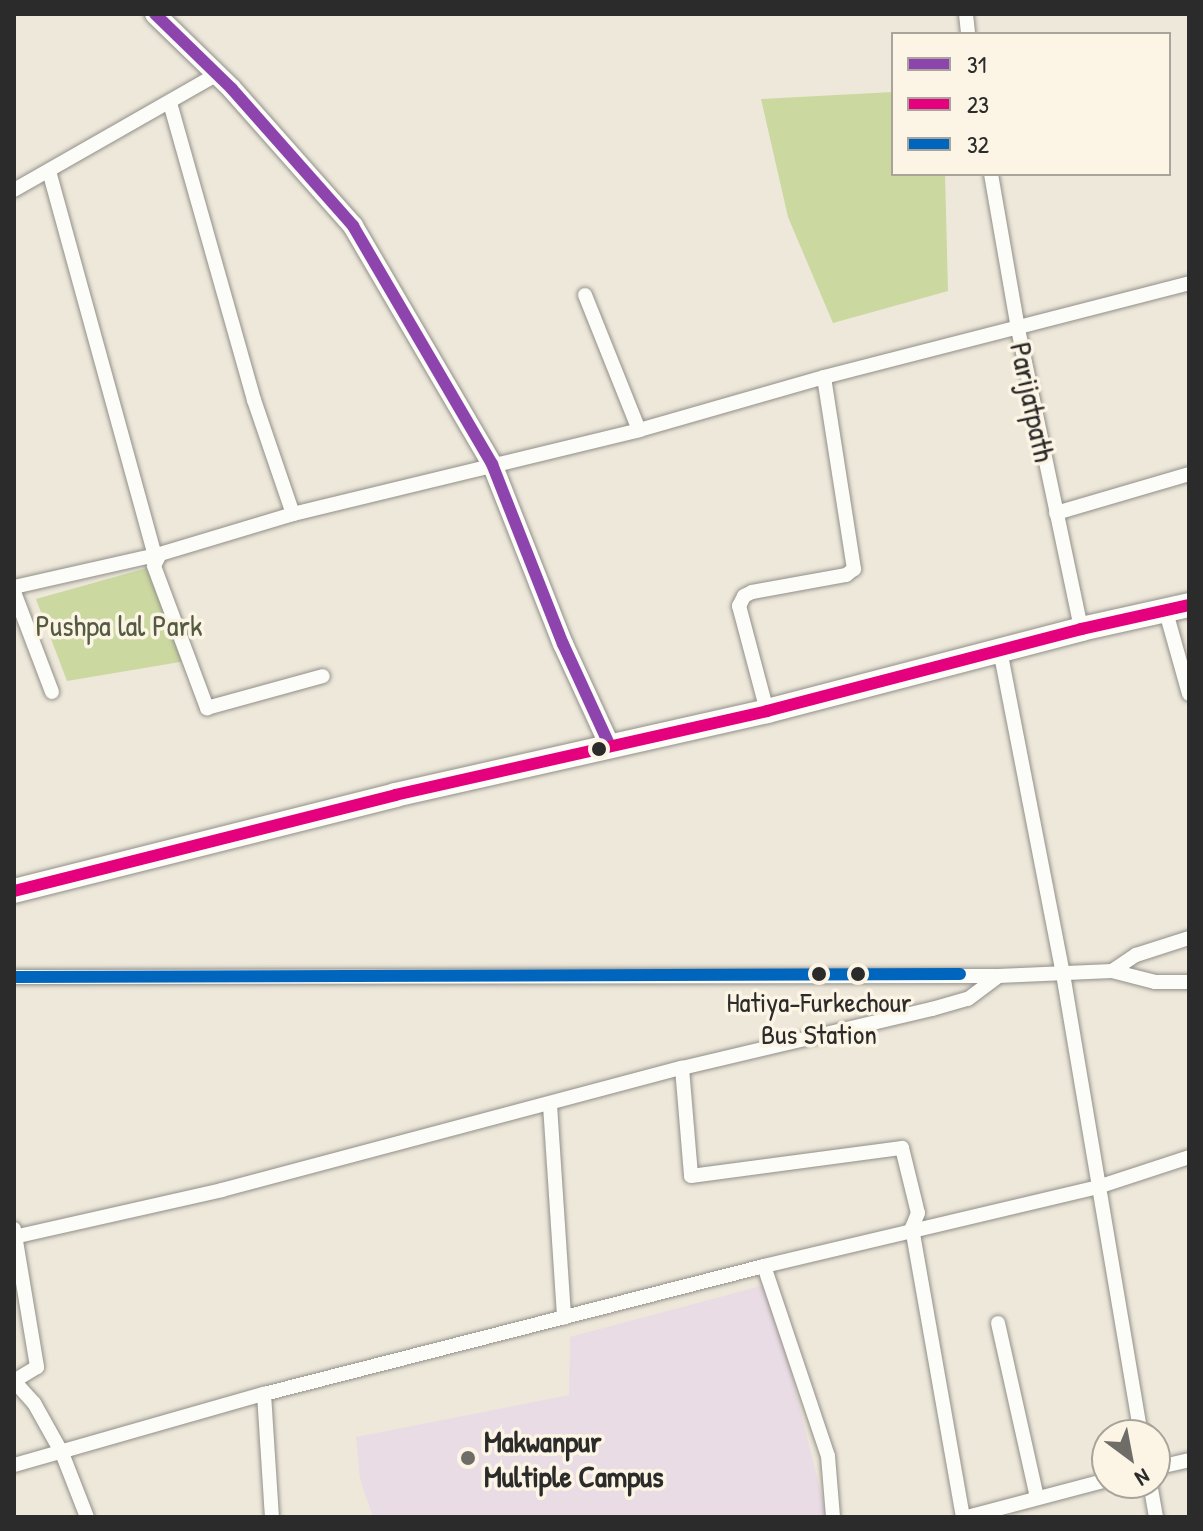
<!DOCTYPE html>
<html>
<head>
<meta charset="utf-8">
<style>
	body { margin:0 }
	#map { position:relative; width:1203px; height:1531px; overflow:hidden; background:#ede8da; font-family:"Patrick Hand",sans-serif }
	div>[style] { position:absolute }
	.built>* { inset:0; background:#eadce5 }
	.green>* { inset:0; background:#cbd8a0 }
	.roads { filter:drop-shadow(0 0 2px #928f89) drop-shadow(0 0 2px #928f89) }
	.minor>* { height:14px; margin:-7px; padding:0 7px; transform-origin:7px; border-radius:7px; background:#fcfcf9 }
	.secondary>* { height:20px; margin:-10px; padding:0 10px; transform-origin:10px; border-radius:10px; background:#fcfcf9 }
	.primary>* { height:24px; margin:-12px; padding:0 12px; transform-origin:12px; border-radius:12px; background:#fcfcf9 }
	.bus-1>* { height:12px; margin:-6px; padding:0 6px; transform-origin:6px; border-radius:6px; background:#8e44ad }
	.bus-2>* { height:12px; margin:-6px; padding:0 6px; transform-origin:6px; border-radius:6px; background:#e5007d }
	.bus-3>* { height:12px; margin:-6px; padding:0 6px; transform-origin:6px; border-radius:6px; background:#0065bd }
	.dots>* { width:22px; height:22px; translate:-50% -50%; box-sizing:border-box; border:4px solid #fcf5e5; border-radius:50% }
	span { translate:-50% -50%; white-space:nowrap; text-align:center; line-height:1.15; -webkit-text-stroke:7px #fcf5e5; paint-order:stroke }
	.bus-label { font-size:28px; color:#2b2b2b }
	.street-label { font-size:30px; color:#2b2b2b }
	.park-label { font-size:30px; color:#535b40 }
	.poi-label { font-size:30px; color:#2b2b2b; font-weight:700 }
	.left { translate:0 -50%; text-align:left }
	.frame { position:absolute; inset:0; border:16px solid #2b2b2b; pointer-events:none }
	.legend { position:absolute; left:891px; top:32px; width:280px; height:144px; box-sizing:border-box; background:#fcf5e5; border:2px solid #a8a49b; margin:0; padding:10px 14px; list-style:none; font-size:24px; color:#2b2b2b }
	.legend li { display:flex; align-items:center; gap:16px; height:40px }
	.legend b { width:40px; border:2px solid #a8a49b }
	.north { position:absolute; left:1091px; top:1419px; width:80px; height:80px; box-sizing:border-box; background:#fcf5e5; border:2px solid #a8a49b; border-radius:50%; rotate:148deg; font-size:22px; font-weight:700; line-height:32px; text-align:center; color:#2b2b2b }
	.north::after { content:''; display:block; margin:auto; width:28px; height:36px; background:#6f6d68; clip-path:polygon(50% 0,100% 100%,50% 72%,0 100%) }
</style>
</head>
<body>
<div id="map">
	<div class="built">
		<div style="clip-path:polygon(769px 1284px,827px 1517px,373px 1517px,360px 1479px,356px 1437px,569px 1395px,570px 1337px)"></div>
	</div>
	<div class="green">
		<div style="clip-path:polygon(893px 92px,893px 174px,945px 174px,948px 291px,833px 323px,788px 217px,761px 99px)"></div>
		<div style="clip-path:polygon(154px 566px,186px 661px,67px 681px,36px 599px)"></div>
	</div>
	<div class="roads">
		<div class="minor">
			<div style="left:966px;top:14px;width:20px;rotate:84deg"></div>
			<div style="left:170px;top:103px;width:309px;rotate:74.2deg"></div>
			<div style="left:254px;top:400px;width:120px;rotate:71.1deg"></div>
			<div style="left:49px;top:171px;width:396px;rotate:74.6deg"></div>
			<div style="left:991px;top:174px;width:157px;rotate:80.1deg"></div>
			<div style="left:1018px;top:329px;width:307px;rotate:78.1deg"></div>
			<div style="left:14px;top:190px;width:234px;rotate:-29.7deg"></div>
			<div style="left:585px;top:295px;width:145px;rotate:68.2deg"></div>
			<div style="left:1056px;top:513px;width:139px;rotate:-16.3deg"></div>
			<div style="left:160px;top:554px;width:13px;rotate:117deg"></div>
			<div style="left:154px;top:566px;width:152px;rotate:69.5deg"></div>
			<div style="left:207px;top:708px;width:120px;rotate:-15.4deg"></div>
			<div style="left:14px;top:587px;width:150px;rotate:-12.7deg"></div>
			<div style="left:160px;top:554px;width:139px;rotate:-16.7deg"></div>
			<div style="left:293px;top:514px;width:356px;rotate:-13.6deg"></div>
			<div style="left:639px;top:430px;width:192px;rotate:-16deg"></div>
			<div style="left:824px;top:377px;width:377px;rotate:-14.4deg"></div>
			<div style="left:14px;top:592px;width:107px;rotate:69.2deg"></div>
			<div style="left:1166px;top:612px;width:85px;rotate:74.3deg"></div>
			<div style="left:1000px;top:650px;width:330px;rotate:79deg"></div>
			<div style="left:1063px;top:974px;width:468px;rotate:80.4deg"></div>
			<div style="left:767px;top:711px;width:109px;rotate:-104.9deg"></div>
			<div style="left:739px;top:606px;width:11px;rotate:-63deg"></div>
			<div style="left:744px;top:596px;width:9px;rotate:-27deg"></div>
			<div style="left:752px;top:592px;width:96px;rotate:-10.3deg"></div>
			<div style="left:846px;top:575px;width:10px;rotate:-37deg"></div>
			<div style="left:854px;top:569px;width:194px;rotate:-98.9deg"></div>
			<div style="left:1112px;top:971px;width:44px;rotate:14.3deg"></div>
			<div style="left:1155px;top:982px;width:34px"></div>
			<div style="left:14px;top:977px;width:984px;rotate:-0.06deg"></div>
			<div style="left:682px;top:1068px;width:108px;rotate:85.2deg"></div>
			<div style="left:691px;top:1176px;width:213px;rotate:-7.6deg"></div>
			<div style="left:902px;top:1148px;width:67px;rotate:76.2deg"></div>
			<div style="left:918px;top:1213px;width:16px;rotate:112deg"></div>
			<div style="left:912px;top:1228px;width:293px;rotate:80deg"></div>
			<div style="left:550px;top:1105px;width:213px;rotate:86.2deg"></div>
			<div style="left:14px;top:1229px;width:140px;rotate:80.5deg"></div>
			<div style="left:37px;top:1367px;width:27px;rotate:149deg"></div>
			<div style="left:14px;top:1237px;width:213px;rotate:-12.7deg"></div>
			<div style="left:222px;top:1190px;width:476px;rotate:-14.9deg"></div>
			<div style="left:682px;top:1068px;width:257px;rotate:-13.3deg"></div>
			<div style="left:932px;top:1009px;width:37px;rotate:-16deg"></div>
			<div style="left:968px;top:999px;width:38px;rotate:-37deg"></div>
			<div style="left:998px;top:976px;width:114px;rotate:-2.5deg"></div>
			<div style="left:1112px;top:971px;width:29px;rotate:-34deg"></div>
			<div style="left:1136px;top:955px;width:56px;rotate:-17.8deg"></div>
			<div style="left:764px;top:1266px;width:200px;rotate:71.4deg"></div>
			<div style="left:828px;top:1456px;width:61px;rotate:85.3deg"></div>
			<div style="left:998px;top:1323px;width:179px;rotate:77.4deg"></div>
			<div style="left:14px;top:1381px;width:30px;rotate:48deg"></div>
			<div style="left:34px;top:1403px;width:57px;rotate:60.8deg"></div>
			<div style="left:62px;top:1453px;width:69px;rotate:68.7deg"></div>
			<div style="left:264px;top:1394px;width:123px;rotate:86.3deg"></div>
			<div style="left:14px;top:1465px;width:260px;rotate:-15.9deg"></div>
			<div style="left:264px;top:1394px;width:516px;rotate:-14.36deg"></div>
			<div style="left:764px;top:1266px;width:343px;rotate:-13.3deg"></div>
			<div style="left:1098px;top:1187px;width:96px;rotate:-18.2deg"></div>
			<div style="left:1155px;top:1468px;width:35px;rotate:-13deg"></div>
			<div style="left:1150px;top:1483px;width:35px;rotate:80deg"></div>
			<div style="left:967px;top:1517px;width:145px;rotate:-14.8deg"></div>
		</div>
		<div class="secondary">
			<div style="left:155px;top:14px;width:107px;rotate:44.2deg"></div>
			<div style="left:232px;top:89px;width:183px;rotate:48.5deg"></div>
			<div style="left:353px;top:226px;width:276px;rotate:59.7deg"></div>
			<div style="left:492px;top:464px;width:193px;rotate:68.5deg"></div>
			<div style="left:563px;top:644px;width:112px;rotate:65.3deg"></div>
		</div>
		<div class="primary">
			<div style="left:14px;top:891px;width:393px;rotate:-14.1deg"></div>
			<div style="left:395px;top:795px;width:381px;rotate:-12.7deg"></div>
			<div style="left:767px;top:711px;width:325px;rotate:-14.6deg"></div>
			<div style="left:1081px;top:629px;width:111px;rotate:-12.5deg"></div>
		</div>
	</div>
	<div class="bus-1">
		<div style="left:155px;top:14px;width:107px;rotate:44.2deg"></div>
		<div style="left:232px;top:89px;width:183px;rotate:48.5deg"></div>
		<div style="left:353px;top:226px;width:276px;rotate:59.7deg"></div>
		<div style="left:492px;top:464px;width:193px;rotate:68.5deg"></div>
		<div style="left:563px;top:644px;width:112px;rotate:65.3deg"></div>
	</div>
	<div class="bus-2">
		<div style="left:14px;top:891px;width:393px;rotate:-14.1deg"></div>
		<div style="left:395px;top:795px;width:381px;rotate:-12.7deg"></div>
		<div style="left:767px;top:711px;width:325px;rotate:-14.6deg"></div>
		<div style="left:1081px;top:629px;width:111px;rotate:-12.5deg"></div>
	</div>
	<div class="bus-3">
		<div style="left:14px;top:977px;width:946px;rotate:-0.18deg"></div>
	</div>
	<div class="dots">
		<div style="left:599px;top:749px;background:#2b2b2b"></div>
		<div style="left:819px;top:974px;background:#2b2b2b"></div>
		<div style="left:858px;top:974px;background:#2b2b2b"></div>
		<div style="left:468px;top:1458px;background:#6f6d68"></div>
	</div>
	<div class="bus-label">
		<span style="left:819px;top:1018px">Hatiya-Furkechour<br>Bus Station</span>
	</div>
	<div class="street-label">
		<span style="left:1033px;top:402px;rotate:78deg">Parijatpath</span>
	</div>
	<div class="park-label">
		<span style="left:119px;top:625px">Pushpa lal Park</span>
	</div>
	<div class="poi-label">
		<span class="left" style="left:484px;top:1458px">Makwanpur<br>Multiple Campus</span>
	</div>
	<div class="frame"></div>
	<ul class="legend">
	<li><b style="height:10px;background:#8e44ad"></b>31</li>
	<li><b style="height:10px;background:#e5007d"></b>23</li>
	<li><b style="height:10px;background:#0065bd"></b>32</li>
	</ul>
	<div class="north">N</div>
</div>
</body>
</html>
